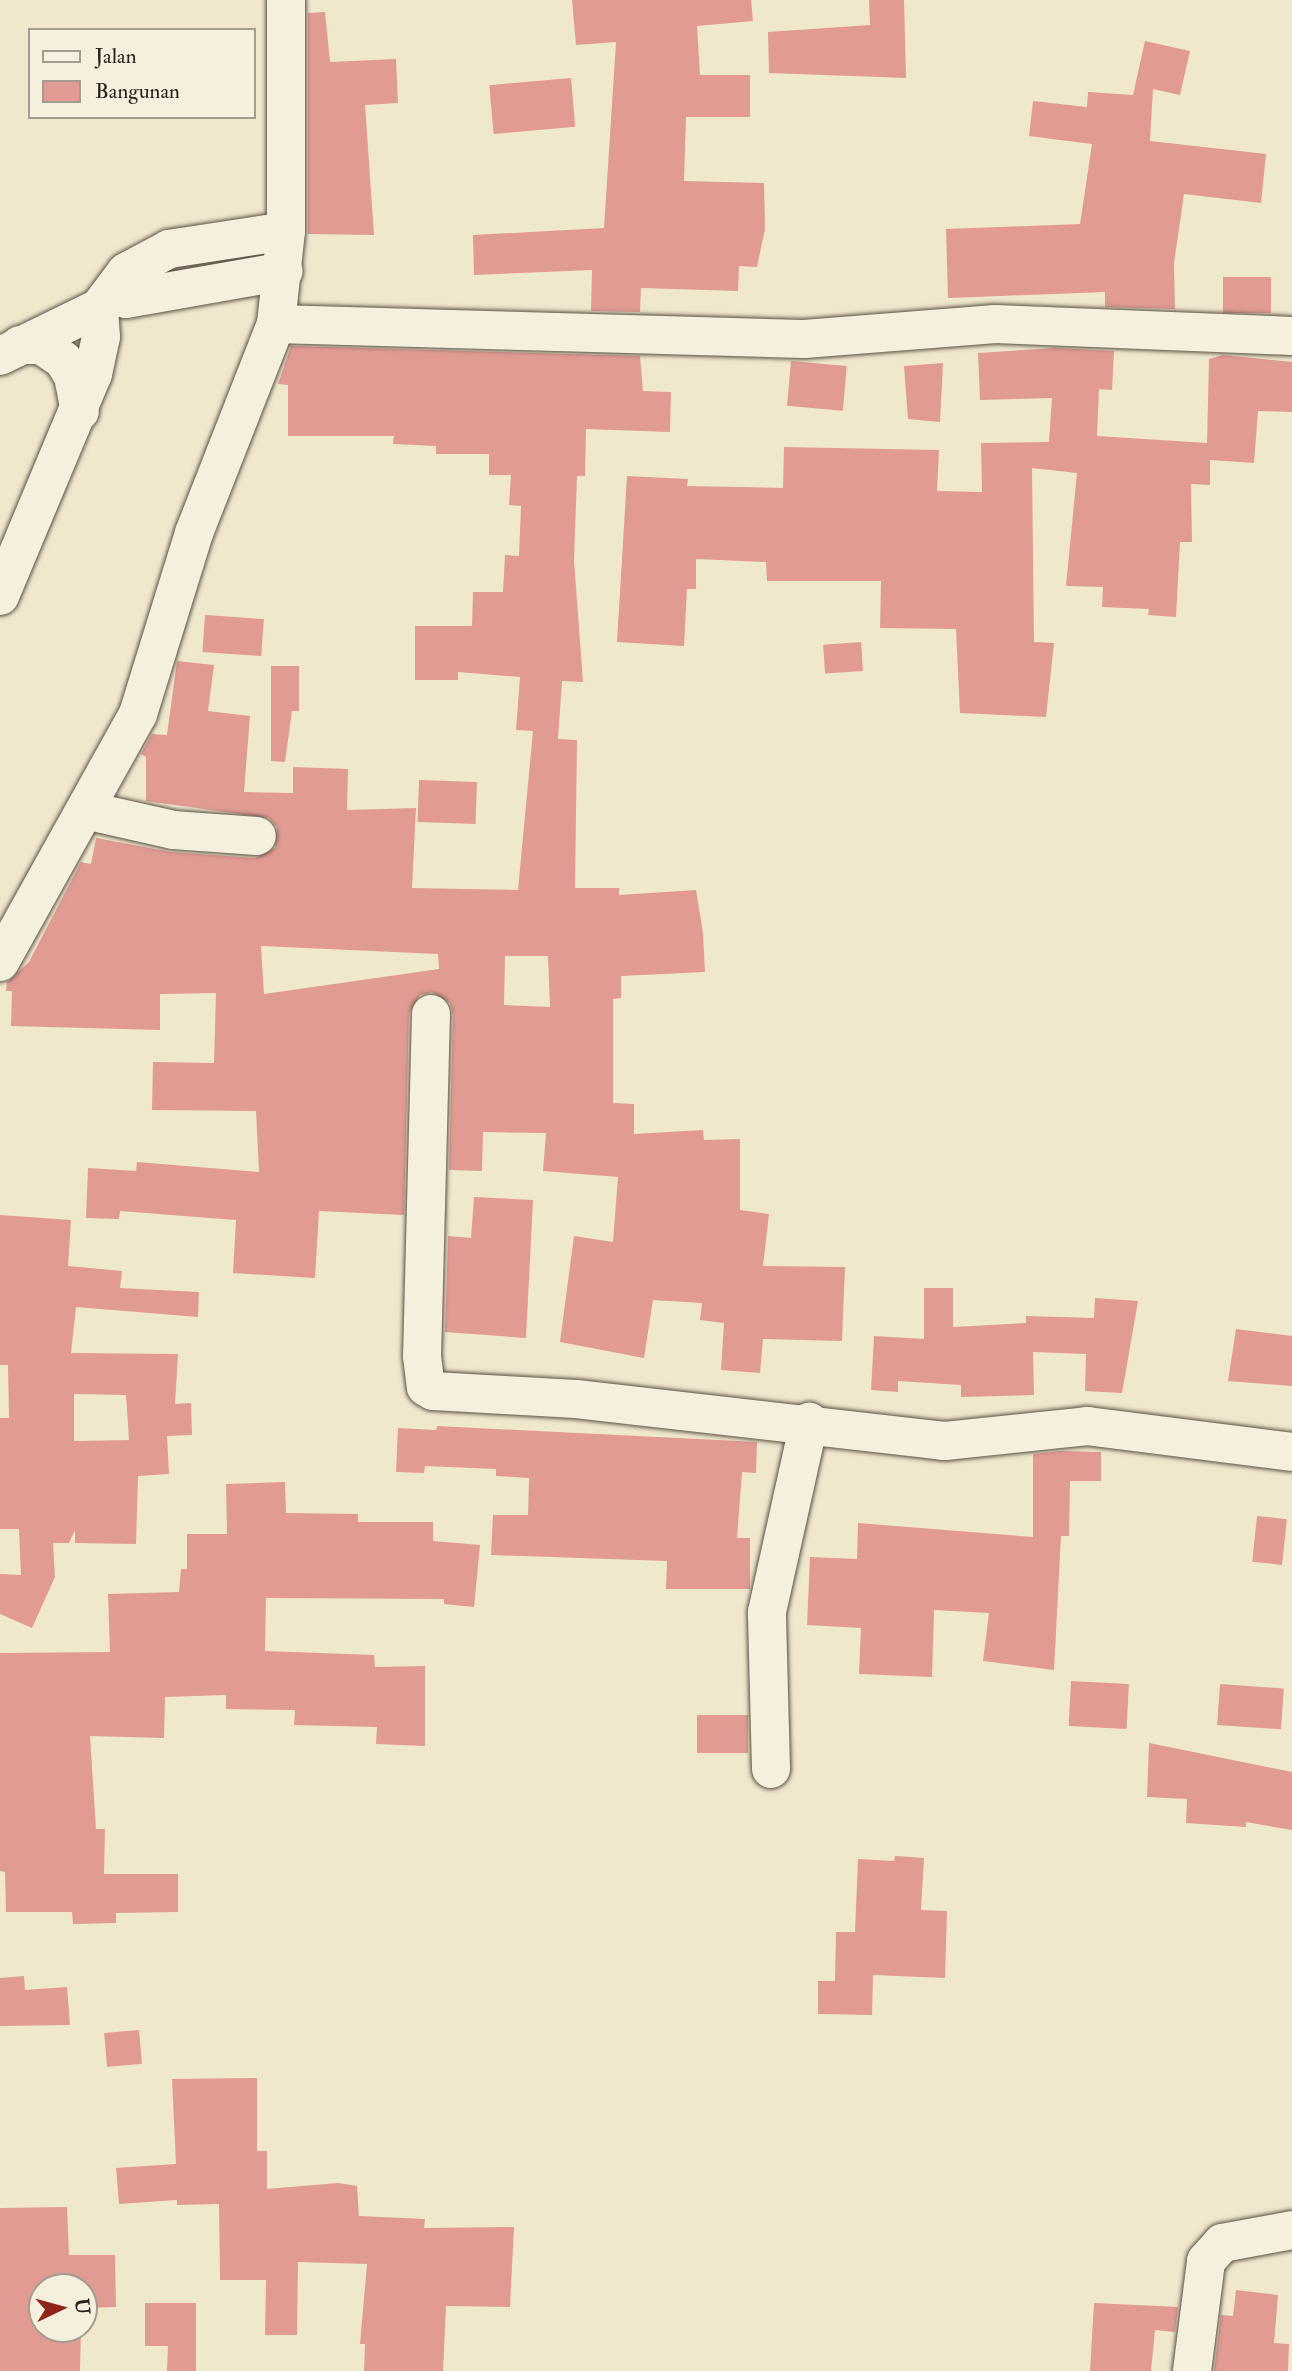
<!DOCTYPE html>
<html>
<head>
<meta charset="utf-8">
<style>
	body { margin:0 }
	#map { position:relative; width:1292px; height:2371px; overflow:hidden; background:#efe8cd; font-family:"IM FELL Double Pica",serif }
	div>[style] { position:absolute }
	.building>* { inset:0; background:#e19b93; transform-origin:0 0 }
	.roads { filter:drop-shadow(0 0 2px #5c5145) drop-shadow(0 0 2px #5c5145) }
	.minor>* { height:38px; margin:-19px; padding:0 19px; transform-origin:19px; border-radius:19px; background:#f5f0de }
	span { translate:-50% -50%; white-space:nowrap; text-align:center; line-height:1.15; -webkit-text-stroke:6px #f5f0de; paint-order:stroke }
	.legend { position:absolute; left:28px; top:28px; width:228px; height:91px; box-sizing:border-box; background:#f5f0de; border:2px solid #a49c8f; margin:0; padding:9px 12px; list-style:none; font-size:21px; color:#2b1f18 }
	.legend li { display:flex; align-items:center; gap:14px; height:35px }
	.legend b { width:35px; border:2px solid #a49c8f }
	.north { position:absolute; left:28px; top:2273px; width:70px; height:70px; box-sizing:border-box; background:#f5f0de; border:2px solid #a49c8f; border-radius:50%; rotate:85deg; font-size:19px; font-weight:700; line-height:28px; text-align:center; color:#2b1f18 }
	.north::after { content:''; display:block; margin:auto; width:24px; height:32px; background:#8f2418; clip-path:polygon(50% 0,100% 100%,50% 72%,0 100%) }
</style>
</head>
<body>
<div id="map">
	<div class="building">
		<div style="clip-path:polygon(572px 0,751px 0,753px 21px,697px 26px,700px 75px,750px 75px,750px 117px,686px 117px,684px 181px,764px 183px,765px 229px,757px 267px,739px 266px,738px 291px,641px 288px,640px 312px,591px 311px,592px 270px,474px 275px,473px 235px,604px 228px,616px 42px,576px 45px)"></div>
		<div style="clip-path:polygon(869px 0,904px 0,906px 78px,769px 73px,768px 32px,870px 25px)"></div>
		<div style="clip-path:polygon(325px 12px,330px 62px,396px 59px,398px 103px,365px 105px,374px 235px,308px 234px,308px 13px)"></div>
		<div style="clip-path:polygon(1145px 41px,1190px 51px,1180px 95px,1153px 89px,1150px 141px,1266px 154px,1261px 203px,1184px 194px,1174px 263px,1175px 309px,1105px 307px,1105px 292px,948px 298px,946px 229px,1080px 224px,1092px 144px,1029px 136px,1033px 101px,1087px 107px,1088px 92px,1133px 95px)"></div>
		<div style="left:571px;top:78px;width:49px;height:82px;rotate:85deg"></div>
		<div style="left:1271px;top:277px;width:36px;height:48px;rotate:90deg"></div>
		<div style="clip-path:polygon(evenodd,291px 346px,640px 356px,643px 391px,671px 392px,670px 432px,586px 429px,585px 476px,577px 476px,574px 560px,583px 682px,562px 681px,558px 739px,577px 740px,575px 888px,619px 888px,619px 895px,696px 890px,703px 933px,705px 972px,621px 976px,621px 998px,613px 999px,613px 1103px,634px 1104px,634px 1134px,703px 1130px,704px 1140px,740px 1139px,740px 1210px,769px 1214px,763px 1266px,845px 1267px,842px 1341px,763px 1339px,760px 1373px,721px 1370px,724px 1323px,700px 1320px,702px 1303px,653px 1300px,644px 1358px,560px 1342px,574px 1236px,613px 1242px,618px 1177px,543px 1171px,546px 1133px,483px 1132px,482px 1171px,449px 1170px,453px 1015px,450px 1003px,432px 992px,420px 995px,409px 1013px,404px 1215px,319px 1211px,315px 1278px,233px 1273px,236px 1220px,120px 1211px,119px 1219px,86px 1218px,88px 1168px,136px 1171px,137px 1162px,259px 1172px,256px 1111px,152px 1110px,153px 1062px,214px 1063px,216px 993px,160px 994px,160px 1030px,11px 1026px,12px 991px,6px 991px,7px 982px,29px 962px,81px 862px,91px 864px,96px 838px,171px 852px,255px 858px,275px 848px,277px 827px,269px 818px,146px 801px,146px 757px,141px 754px,152px 734px,167px 735px,177px 661px,214px 665px,208px 711px,250px 716px,244px 792px,293px 793px,293px 767px,348px 769px,347px 810px,416px 808px,412px 888px,518px 890px,533px 731px,516px 730px,520px 677px,458px 672px,458px 680px,415px 680px,415px 626px,472px 626px,473px 592px,503px 592px,505px 555px,519px 556px,521px 506px,509px 505px,511px 475px,489px 475px,489px 454px,436px 454px,436px 446px,393px 444px,394px 436px,288px 436px,288px 385px,278px 384px,291px 346px,261px 946px,438px 954px,439px 969px,264px 994px,261px 946px,291px 346px,505px 956px,548px 956px,550px 1007px,504px 1005px,505px 956px)"></div>
		<div style="clip-path:polygon(1055px 348px,1114px 351px,1112px 390px,1099px 389px,1097px 436px,1207px 443px,1209px 359px,1223px 355px,1292px 362px,1292px 412px,1258px 411px,1254px 463px,1210px 460px,1210px 485px,1191px 484px,1192px 542px,1180px 542px,1176px 617px,1148px 615px,1149px 609px,1102px 607px,1103px 587px,1066px 586px,1077px 473px,1032px 468px,1034px 642px,1054px 643px,1046px 717px,960px 713px,956px 629px,880px 628px,881px 581px,767px 581px,766px 562px,696px 559px,696px 589px,687px 589px,684px 646px,617px 642px,627px 476px,688px 479px,687px 486px,783px 488px,784px 447px,939px 450px,937px 491px,982px 492px,981px 443px,1049px 442px,1052px 398px,980px 400px,978px 353px)"></div>
		<div style="left:791px;top:361px;width:56px;height:45px;rotate:5deg"></div>
		<div style="clip-path:polygon(943px 363px,940px 422px,908px 419px,904px 366px)"></div>
		<div style="left:205px;top:615px;width:59px;height:37px;rotate:4deg"></div>
		<div style="left:861px;top:642px;width:29px;height:38px;rotate:86deg"></div>
		<div style="clip-path:polygon(271px 666px,299px 666px,299px 711px,292px 711px,285px 762px,271px 761px)"></div>
		<div style="left:419px;top:780px;width:58px;height:42px;rotate:2deg"></div>
		<div style="clip-path:polygon(474px 1197px,533px 1200px,526px 1338px,445px 1332px,448px 1236px,471px 1238px)"></div>
		<div style="clip-path:polygon(evenodd,0 1215px,71px 1220px,68px 1266px,122px 1271px,120px 1288px,199px 1292px,198px 1317px,76px 1307px,71px 1353px,178px 1354px,175px 1404px,191px 1403px,192px 1435px,167px 1436px,169px 1474px,138px 1476px,136px 1544px,75px 1543px,75px 1530px,69px 1543px,53px 1543px,55px 1577px,32px 1628px,0 1614px,0 1574px,21px 1575px,19px 1529px,0 1529px,0 1418px,9px 1418px,8px 1365px,0 1365px,0 1215px,74px 1394px,126px 1395px,129px 1440px,74px 1441px,74px 1394px)"></div>
		<div style="clip-path:polygon(924px 1288px,953px 1288px,953px 1327px,1026px 1323px,1026px 1316px,1094px 1318px,1095px 1298px,1138px 1301px,1122px 1393px,1085px 1391px,1086px 1354px,1033px 1352px,1034px 1395px,961px 1397px,961px 1385px,898px 1381px,898px 1392px,871px 1390px,874px 1336px,924px 1339px)"></div>
		<div style="clip-path:polygon(1236px 1329px,1292px 1336px,1292px 1386px,1228px 1381px)"></div>
		<div style="clip-path:polygon(437px 1426px,757px 1442px,756px 1473px,742px 1472px,737px 1538px,750px 1538px,750px 1589px,666px 1589px,667px 1561px,491px 1555px,493px 1515px,528px 1515px,529px 1478px,496px 1476px,496px 1469px,425px 1466px,424px 1473px,396px 1472px,398px 1428px,436px 1430px)"></div>
		<div style="clip-path:polygon(1061px 1451px,1101px 1452px,1101px 1481px,1070px 1481px,1069px 1536px,1061px 1536px,1054px 1670px,983px 1661px,989px 1613px,934px 1610px,932px 1677px,859px 1674px,861px 1628px,807px 1625px,810px 1557px,857px 1559px,858px 1523px,1033px 1537px,1033px 1454px)"></div>
		<div style="clip-path:polygon(285px 1482px,286px 1513px,358px 1514px,358px 1522px,433px 1522px,433px 1541px,480px 1545px,474px 1607px,444px 1604px,444px 1599px,266px 1598px,265px 1651px,374px 1655px,375px 1667px,425px 1666px,425px 1746px,376px 1744px,377px 1727px,294px 1725px,295px 1710px,226px 1709px,226px 1695px,165px 1697px,164px 1738px,90px 1736px,96px 1829px,105px 1829px,104px 1874px,178px 1874px,178px 1912px,116px 1913px,116px 1923px,73px 1924px,72px 1912px,6px 1912px,5px 1872px,0 1871px,0 1653px,110px 1652px,108px 1594px,179px 1592px,181px 1569px,187px 1569px,187px 1534px,227px 1534px,226px 1484px)"></div>
		<div style="left:1257px;top:1516px;width:30px;height:46px;rotate:6deg"></div>
		<div style="left:1071px;top:1681px;width:58px;height:45px;rotate:3deg"></div>
		<div style="left:1220px;top:1684px;width:64px;height:41px;rotate:4deg"></div>
		<div style="left:697px;top:1715px;width:51px;height:38px"></div>
		<div style="clip-path:polygon(1149px 1743px,1292px 1772px,1292px 1830px,1246px 1822px,1246px 1827px,1186px 1823px,1187px 1799px,1147px 1797px)"></div>
		<div style="clip-path:polygon(895px 1856px,924px 1858px,921px 1910px,947px 1911px,945px 1978px,873px 1975px,872px 2015px,818px 2014px,818px 1981px,835px 1981px,836px 1932px,855px 1932px,858px 1859px,894px 1861px)"></div>
		<div style="clip-path:polygon(24px 1976px,25px 1990px,67px 1987px,70px 2025px,0 2026px,0 1978px)"></div>
		<div style="left:139px;top:2030px;width:34px;height:35px;rotate:85deg"></div>
		<div style="clip-path:polygon(257px 2078px,257px 2151px,267px 2151px,267px 2189px,338px 2183px,357px 2186px,359px 2216px,425px 2219px,424px 2228px,514px 2227px,510px 2307px,446px 2306px,443px 2371px,364px 2371px,365px 2344px,360px 2344px,367px 2264px,298px 2262px,297px 2335px,265px 2335px,266px 2280px,220px 2280px,219px 2204px,177px 2205px,177px 2200px,119px 2204px,116px 2168px,176px 2164px,172px 2079px)"></div>
		<div style="clip-path:polygon(67px 2207px,69px 2255px,115px 2255px,116px 2307px,84px 2308px,84px 2287px,42px 2287px,42px 2329px,81px 2329px,80px 2371px,0 2371px,0 2208px)"></div>
		<div style="clip-path:polygon(1236px 2290px,1278px 2295px,1274px 2343px,1289px 2344px,1288px 2371px,1214px 2371px,1221px 2315px,1233px 2316px)"></div>
		<div style="clip-path:polygon(145px 2303px,196px 2303px,196px 2371px,167px 2371px,168px 2346px,145px 2346px)"></div>
		<div style="clip-path:polygon(1094px 2303px,1178px 2307px,1175px 2332px,1155px 2330px,1151px 2371px,1090px 2371px)"></div>
	</div>
	<div class="roads">
		<div class="minor">
			<div style="left:112px;top:296px;width:14px;rotate:12deg"></div>
			<div style="left:126px;top:299px;width:160px;rotate:-10deg"></div>
			<div style="left:276px;top:324px;width:528px;rotate:1.63deg"></div>
			<div style="left:804px;top:339px;width:192px;rotate:-4.5deg"></div>
			<div style="left:995px;top:324px;width:297px;rotate:2.3deg"></div>
			<div style="left:20px;top:345px;width:21px"></div>
			<div style="left:41px;top:345px;width:27px;rotate:34deg"></div>
			<div style="left:63px;top:360px;width:19px;rotate:58deg"></div>
			<div style="left:73px;top:376px;width:36px;rotate:79deg"></div>
			<div style="left:0;top:356px;width:110px;rotate:-25.9deg"></div>
			<div style="left:99px;top:308px;width:45px;rotate:-53.1deg"></div>
			<div style="left:126px;top:272px;width:49px;rotate:-28.1deg"></div>
			<div style="left:169px;top:249px;width:118px;rotate:-8.7deg"></div>
			<div style="left:0;top:596px;width:241px;rotate:-67.3deg"></div>
			<div style="left:93px;top:374px;width:38px;rotate:-78deg"></div>
			<div style="left:101px;top:337px;width:29px;rotate:-94deg"></div>
			<div style="left:89px;top:811px;width:86px;rotate:12.7deg"></div>
			<div style="left:173px;top:830px;width:84px;rotate:4.1deg"></div>
			<div style="left:0;top:962px;width:284px;rotate:-60.9deg"></div>
			<div style="left:138px;top:714px;width:189px;rotate:-72.8deg"></div>
			<div style="left:194px;top:533px;width:225px;rotate:-68.6deg"></div>
			<div style="left:276px;top:324px;width:94px;rotate:-83.9deg"></div>
			<div style="left:286px;top:231px;width:231px;rotate:-90deg"></div>
			<div style="left:431px;top:1014px;width:342px;rotate:91.5deg"></div>
			<div style="left:422px;top:1356px;width:31px;rotate:83deg"></div>
			<div style="left:426px;top:1387px;width:8px;rotate:30deg"></div>
			<div style="left:433px;top:1391px;width:143px;rotate:3.2deg"></div>
			<div style="left:576px;top:1399px;width:371px;rotate:6.5deg"></div>
			<div style="left:945px;top:1441px;width:143px;rotate:-6deg"></div>
			<div style="left:1087px;top:1426px;width:207px;rotate:7.2deg"></div>
			<div style="left:771px;top:1769px;width:157px;rotate:-91.5deg"></div>
			<div style="left:767px;top:1612px;width:195px;rotate:-77.5deg"></div>
			<div style="left:1192px;top:2371px;width:111px;rotate:-82.7deg"></div>
			<div style="left:1206px;top:2261px;width:24px;rotate:-48deg"></div>
			<div style="left:1222px;top:2243px;width:71px;rotate:-10.5deg"></div>
		</div>
	</div>
	<ul class="legend">
	<li><b style="height:9px;background:#f5f0de"></b>Jalan</li>
	<li><b style="height:19px;background:#e19b93"></b>Bangunan</li>
	</ul>
	<div class="north">U</div>
</div>
</body>
</html>
